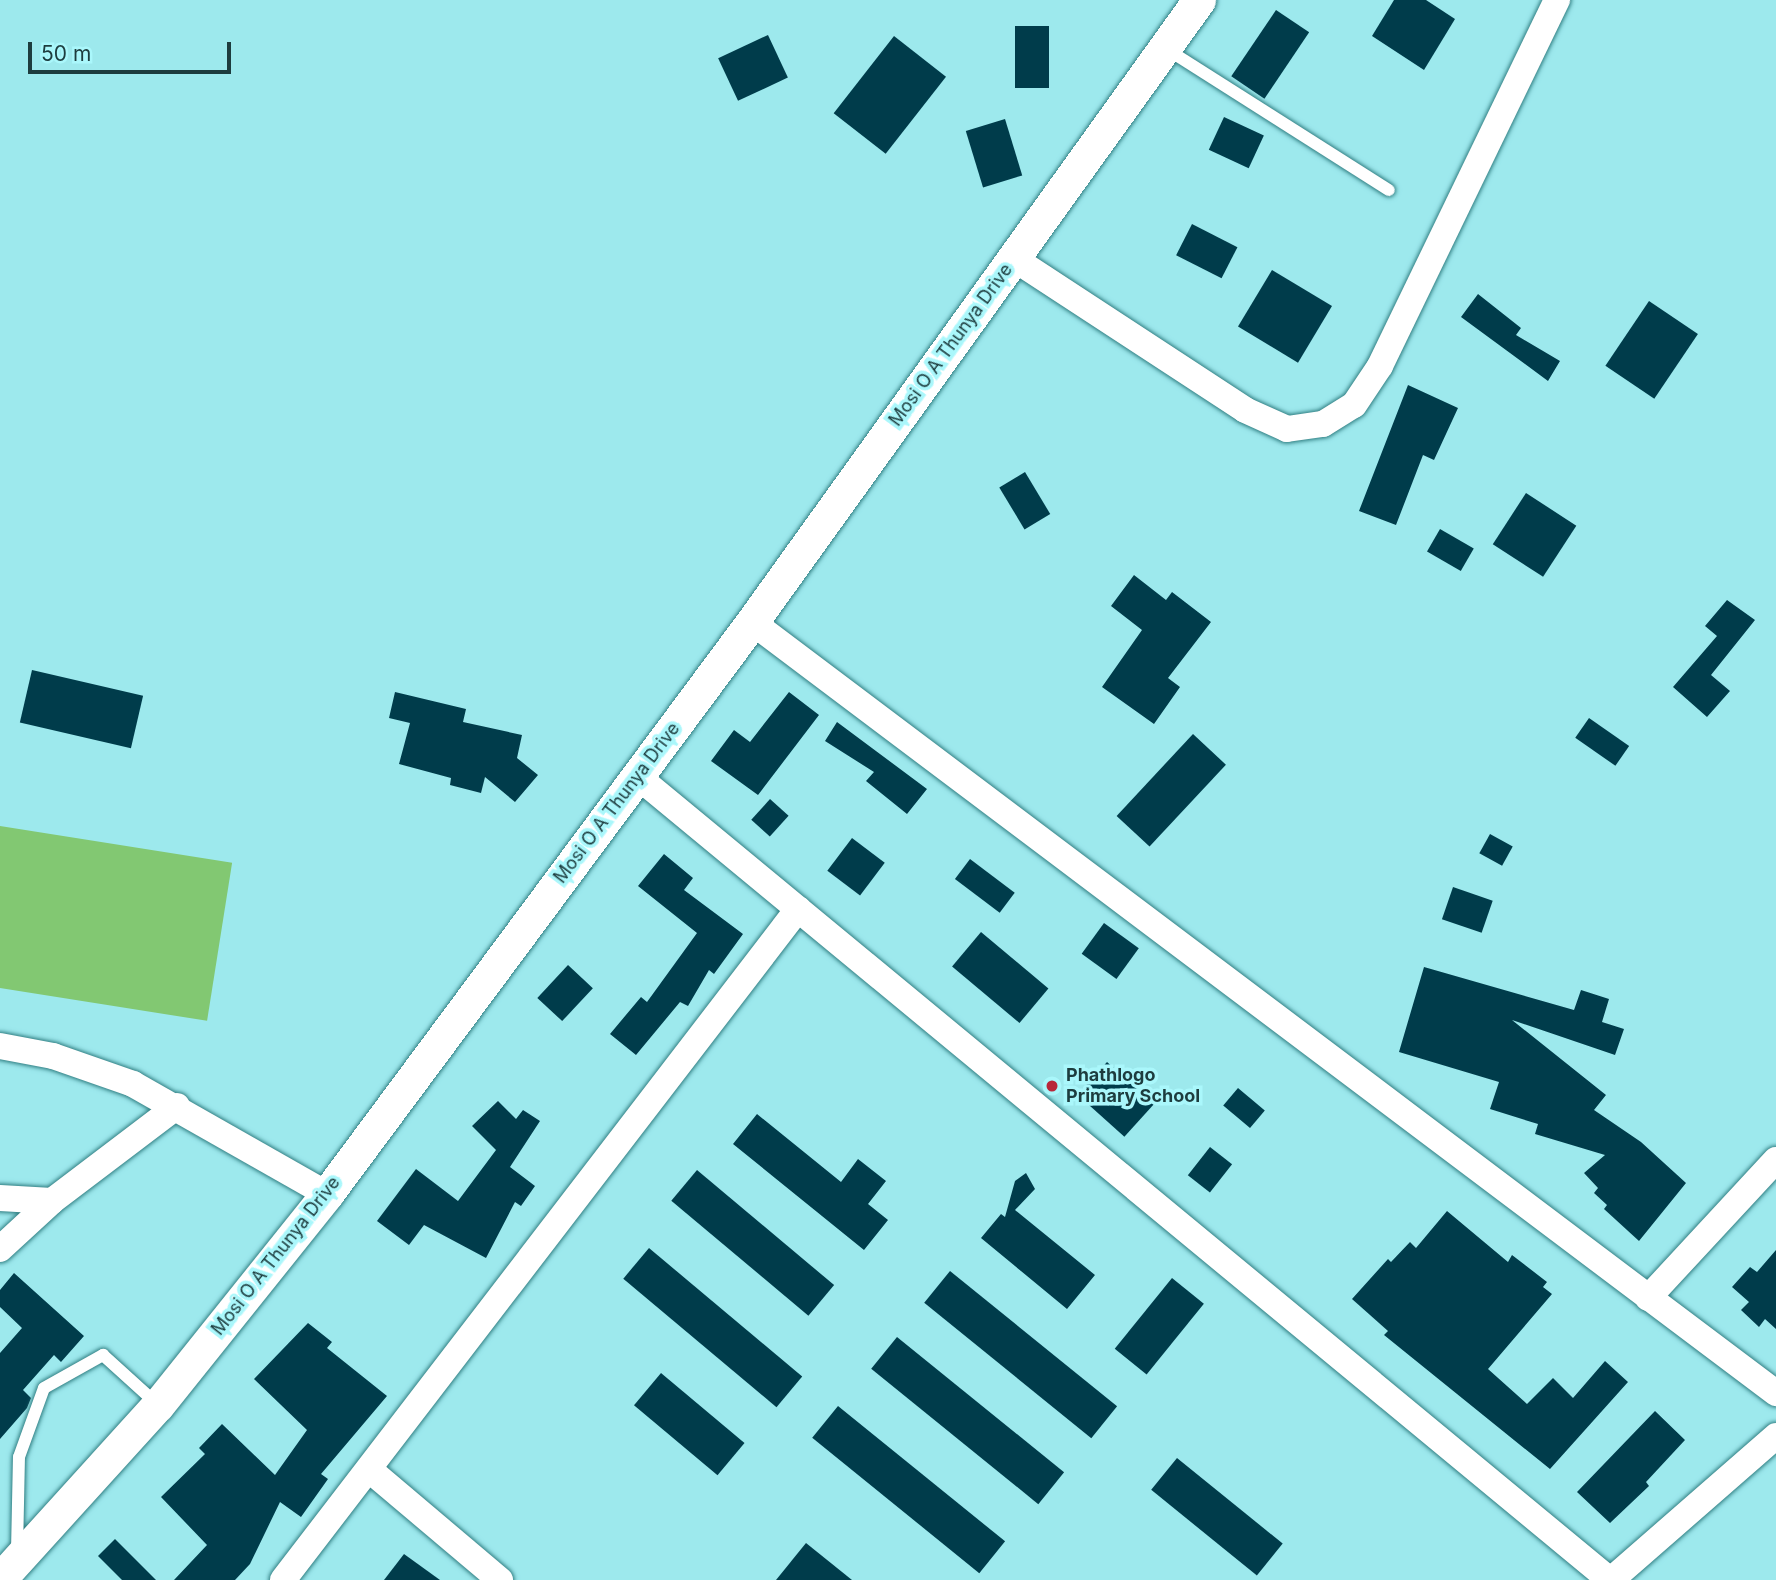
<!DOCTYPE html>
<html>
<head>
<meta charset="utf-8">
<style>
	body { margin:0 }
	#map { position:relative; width:1776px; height:1580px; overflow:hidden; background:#9de9ed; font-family:Inter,sans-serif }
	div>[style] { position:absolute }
	.green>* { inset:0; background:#82c872; transform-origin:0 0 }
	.building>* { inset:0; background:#003c4b; transform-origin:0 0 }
	.roads { filter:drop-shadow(0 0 2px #317f83) drop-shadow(0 0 2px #317f83) }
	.service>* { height:12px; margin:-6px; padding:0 6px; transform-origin:6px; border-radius:6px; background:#fff }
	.minor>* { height:26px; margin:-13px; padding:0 13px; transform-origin:13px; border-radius:13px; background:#fff }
	.tertiary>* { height:33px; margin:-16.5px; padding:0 16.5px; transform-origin:16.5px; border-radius:16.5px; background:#fff }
	.dots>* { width:19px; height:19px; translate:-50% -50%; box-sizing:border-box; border:4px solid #aaf7fb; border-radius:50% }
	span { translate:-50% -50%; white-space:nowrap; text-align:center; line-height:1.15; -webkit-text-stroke:7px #aaf7fb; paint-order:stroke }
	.street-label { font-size:18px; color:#1d3c3e }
	.poi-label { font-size:18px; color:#1d3c3e; font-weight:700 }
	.left { translate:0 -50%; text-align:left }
	.scale { position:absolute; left:28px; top:42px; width:203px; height:32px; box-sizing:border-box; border:4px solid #1d3c3e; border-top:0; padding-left:9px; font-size:21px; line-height:24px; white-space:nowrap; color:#1d3c3e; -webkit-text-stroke:5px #aaf7fb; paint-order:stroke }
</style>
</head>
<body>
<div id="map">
	<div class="green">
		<div style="left:0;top:826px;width:235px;height:160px;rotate:9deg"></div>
	</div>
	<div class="building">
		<div style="clip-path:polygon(1394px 0,1426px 0,1455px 19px,1424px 70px,1372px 36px)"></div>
		<div style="left:1276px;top:10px;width:40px;height:80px;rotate:34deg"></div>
		<div style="left:1015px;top:26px;width:34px;height:62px"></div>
		<div style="left:768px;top:35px;width:47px;height:55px;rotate:65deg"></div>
		<div style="left:894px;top:36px;width:66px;height:98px;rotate:38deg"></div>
		<div style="left:1224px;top:117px;width:44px;height:36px;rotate:25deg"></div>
		<div style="left:1005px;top:119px;width:59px;height:41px;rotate:73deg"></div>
		<div style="left:1192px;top:224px;width:51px;height:35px;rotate:27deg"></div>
		<div style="left:1272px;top:270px;width:70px;height:66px;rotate:31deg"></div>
		<div style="clip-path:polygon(1478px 294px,1521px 328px,1516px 335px,1560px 361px,1548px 381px,1461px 317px)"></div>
		<div style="left:1649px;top:301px;width:59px;height:78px;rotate:34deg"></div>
		<div style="clip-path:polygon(1408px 385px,1458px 408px,1434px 460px,1423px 455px,1396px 525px,1359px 511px)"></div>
		<div style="left:1025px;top:472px;width:49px;height:30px;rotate:59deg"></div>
		<div style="left:1526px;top:493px;width:60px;height:61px;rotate:33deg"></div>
		<div style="left:1440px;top:529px;width:39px;height:26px;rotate:30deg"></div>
		<div style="clip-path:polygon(1134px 575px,1166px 600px,1172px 592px,1211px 622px,1168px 678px,1180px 687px,1154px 724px,1102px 687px,1142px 630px,1111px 606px)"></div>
		<div style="clip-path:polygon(1727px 600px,1755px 620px,1711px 675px,1730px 691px,1707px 717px,1673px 687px,1717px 636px,1705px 626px)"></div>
		<div style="left:32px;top:670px;width:114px;height:54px;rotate:13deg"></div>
		<div style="clip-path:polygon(395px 692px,466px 709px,463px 722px,522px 735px,517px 758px,538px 775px,515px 802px,485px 777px,481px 793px,450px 785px,451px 778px,399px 764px,410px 723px,389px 718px)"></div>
		<div style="clip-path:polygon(789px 692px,819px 715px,758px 795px,711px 761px,734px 730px,750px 742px)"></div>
		<div style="left:1589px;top:718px;width:49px;height:24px;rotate:35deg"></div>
		<div style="clip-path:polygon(837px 722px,927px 789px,907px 814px,866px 781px,874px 772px,825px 741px)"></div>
		<div style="left:1193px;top:734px;width:45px;height:112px;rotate:43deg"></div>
		<div style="left:770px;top:799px;width:25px;height:28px;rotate:42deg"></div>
		<div style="left:1490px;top:834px;width:26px;height:22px;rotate:29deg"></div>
		<div style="left:852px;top:838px;width:41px;height:41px;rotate:37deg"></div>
		<div style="clip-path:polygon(664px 854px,693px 878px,684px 890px,743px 934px,714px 974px,709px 970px,688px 1006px,680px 1002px,636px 1055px,610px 1034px,641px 997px,647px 1002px,697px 933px,638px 886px)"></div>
		<div style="left:970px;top:859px;width:56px;height:25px;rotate:37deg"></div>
		<div style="left:1453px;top:887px;width:42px;height:34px;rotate:19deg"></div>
		<div style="left:1104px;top:923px;width:43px;height:38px;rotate:36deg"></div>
		<div style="left:981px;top:932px;width:88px;height:45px;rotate:40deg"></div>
		<div style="left:568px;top:965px;width:34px;height:45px;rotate:43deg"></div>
		<div style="clip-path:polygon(1424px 967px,1574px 1010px,1581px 990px,1609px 999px,1602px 1022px,1624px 1029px,1615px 1055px,1512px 1020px,1606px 1095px,1594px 1110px,1641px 1142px,1686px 1183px,1639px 1241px,1604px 1209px,1607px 1205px,1594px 1193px,1598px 1188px,1584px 1173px,1605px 1155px,1535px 1134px,1538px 1124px,1490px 1109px,1499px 1082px,1399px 1052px)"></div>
		<div style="left:1107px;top:1062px;width:63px;height:44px;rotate:42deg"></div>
		<div style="left:1238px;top:1088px;width:35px;height:23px;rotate:40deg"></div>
		<div style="clip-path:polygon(498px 1101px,516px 1119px,523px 1110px,540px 1121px,510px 1167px,535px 1186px,521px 1206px,515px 1202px,486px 1258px,424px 1225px,409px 1245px,377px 1221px,416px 1169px,458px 1201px,496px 1150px,472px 1126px)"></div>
		<div style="clip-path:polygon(757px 1114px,841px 1182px,858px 1159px,886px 1181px,868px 1204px,888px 1220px,864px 1250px,733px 1144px)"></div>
		<div style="left:1210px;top:1147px;width:28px;height:36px;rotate:38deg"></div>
		<div style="left:697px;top:1170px;width:179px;height:40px;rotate:40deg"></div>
		<div style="clip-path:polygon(1026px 1173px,1035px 1189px,1015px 1210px,1095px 1275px,1067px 1309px,981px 1238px,1001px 1214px,1005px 1217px,1015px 1181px)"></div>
		<div style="clip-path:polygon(1447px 1211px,1508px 1262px,1512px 1255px,1547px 1282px,1543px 1287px,1552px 1294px,1488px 1369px,1527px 1404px,1553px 1378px,1573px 1398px,1605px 1361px,1628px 1382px,1550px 1469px,1384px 1335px,1388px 1331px,1352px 1299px,1388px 1259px,1391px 1262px,1410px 1242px,1416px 1248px)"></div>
		<div style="left:649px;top:1248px;width:200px;height:40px;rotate:40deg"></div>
		<div style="clip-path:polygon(1776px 1250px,1776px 1329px,1765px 1319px,1759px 1327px,1741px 1310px,1749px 1302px,1732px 1287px,1750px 1267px,1757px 1272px)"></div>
		<div style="left:950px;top:1271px;width:215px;height:41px;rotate:39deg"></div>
		<div style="clip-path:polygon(14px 1273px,84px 1336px,61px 1362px,54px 1355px,23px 1390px,31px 1398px,27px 1408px,0 1439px,0 1353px,22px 1328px,0 1307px,0 1290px)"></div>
		<div style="left:1172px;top:1278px;width:41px;height:91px;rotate:39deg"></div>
		<div style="clip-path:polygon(308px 1323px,332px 1342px,327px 1348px,387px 1396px,321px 1474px,328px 1479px,301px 1517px,280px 1502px,250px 1564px,235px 1580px,174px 1580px,207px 1545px,161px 1497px,205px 1454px,199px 1448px,222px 1424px,275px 1475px,307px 1430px,254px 1379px)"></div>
		<div style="left:897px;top:1337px;width:215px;height:41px;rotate:39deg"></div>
		<div style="left:661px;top:1373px;width:109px;height:42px;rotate:40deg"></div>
		<div style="left:838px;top:1406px;width:215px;height:41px;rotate:39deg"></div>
		<div style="clip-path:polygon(1655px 1411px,1685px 1440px,1646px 1482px,1649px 1486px,1610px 1523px,1577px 1492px)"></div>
		<div style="left:1177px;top:1458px;width:136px;height:41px;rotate:39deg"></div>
		<div style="clip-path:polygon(115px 1539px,156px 1580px,122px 1580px,98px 1556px)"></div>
		<div style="clip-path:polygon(806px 1543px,852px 1580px,776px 1580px)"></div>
		<div style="clip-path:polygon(404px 1554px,440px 1580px,384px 1580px)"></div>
	</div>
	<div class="roads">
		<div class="service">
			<div style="left:1165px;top:48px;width:265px;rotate:32.4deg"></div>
			<div style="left:17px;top:1551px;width:94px;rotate:-88.8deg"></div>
			<div style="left:19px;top:1457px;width:73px;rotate:-70.1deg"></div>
			<div style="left:44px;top:1388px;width:68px;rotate:-29.2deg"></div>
			<div style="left:103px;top:1355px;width:73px;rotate:42.2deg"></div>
		</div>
		<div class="minor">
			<div style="left:1013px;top:258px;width:277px;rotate:33.2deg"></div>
			<div style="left:1245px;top:410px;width:46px;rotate:24.3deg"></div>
			<div style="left:1287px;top:429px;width:36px;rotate:-8deg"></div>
			<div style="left:1323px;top:424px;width:36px;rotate:-32deg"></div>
			<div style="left:1354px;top:405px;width:47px;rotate:-56.3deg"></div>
			<div style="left:1380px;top:366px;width:407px;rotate:-64.2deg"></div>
			<div style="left:752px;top:622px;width:1282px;rotate:36.98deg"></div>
			<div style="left:637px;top:776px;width:1262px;rotate:39.57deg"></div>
			<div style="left:0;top:1046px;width:54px;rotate:10.7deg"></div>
			<div style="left:53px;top:1056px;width:85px;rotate:19.3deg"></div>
			<div style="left:133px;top:1084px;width:223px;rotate:29.6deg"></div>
			<div style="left:0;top:1198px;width:52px;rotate:3.3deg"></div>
			<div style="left:0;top:1249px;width:71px;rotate:-42.7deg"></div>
			<div style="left:52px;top:1201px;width:157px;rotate:-37.2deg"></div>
			<div style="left:1648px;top:1298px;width:188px;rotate:-47.2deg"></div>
			<div style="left:371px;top:1471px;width:169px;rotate:40.2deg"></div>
			<div style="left:283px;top:1580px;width:846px;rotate:-52.49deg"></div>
			<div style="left:1611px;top:1580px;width:219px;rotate:-41.1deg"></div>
		</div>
		<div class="tertiary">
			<div style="left:0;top:1579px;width:235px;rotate:-47.8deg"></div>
			<div style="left:158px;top:1405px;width:270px;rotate:-51.3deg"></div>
			<div style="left:327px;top:1194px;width:713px;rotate:-53.39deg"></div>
			<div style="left:752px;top:622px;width:766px;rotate:-54.3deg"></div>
		</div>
	</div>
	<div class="dots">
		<div style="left:1052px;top:1086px;background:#b8273a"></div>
	</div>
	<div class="street-label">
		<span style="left:951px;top:345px;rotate:-54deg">Mosi O A Thunya Drive</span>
		<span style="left:617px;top:803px;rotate:-53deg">Mosi O A Thunya Drive</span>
		<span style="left:276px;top:1256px;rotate:-52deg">Mosi O A Thunya Drive</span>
	</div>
	<div class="poi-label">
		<span class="left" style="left:1066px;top:1086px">Phathlogo<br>Primary School</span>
	</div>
	<div class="scale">50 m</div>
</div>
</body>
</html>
